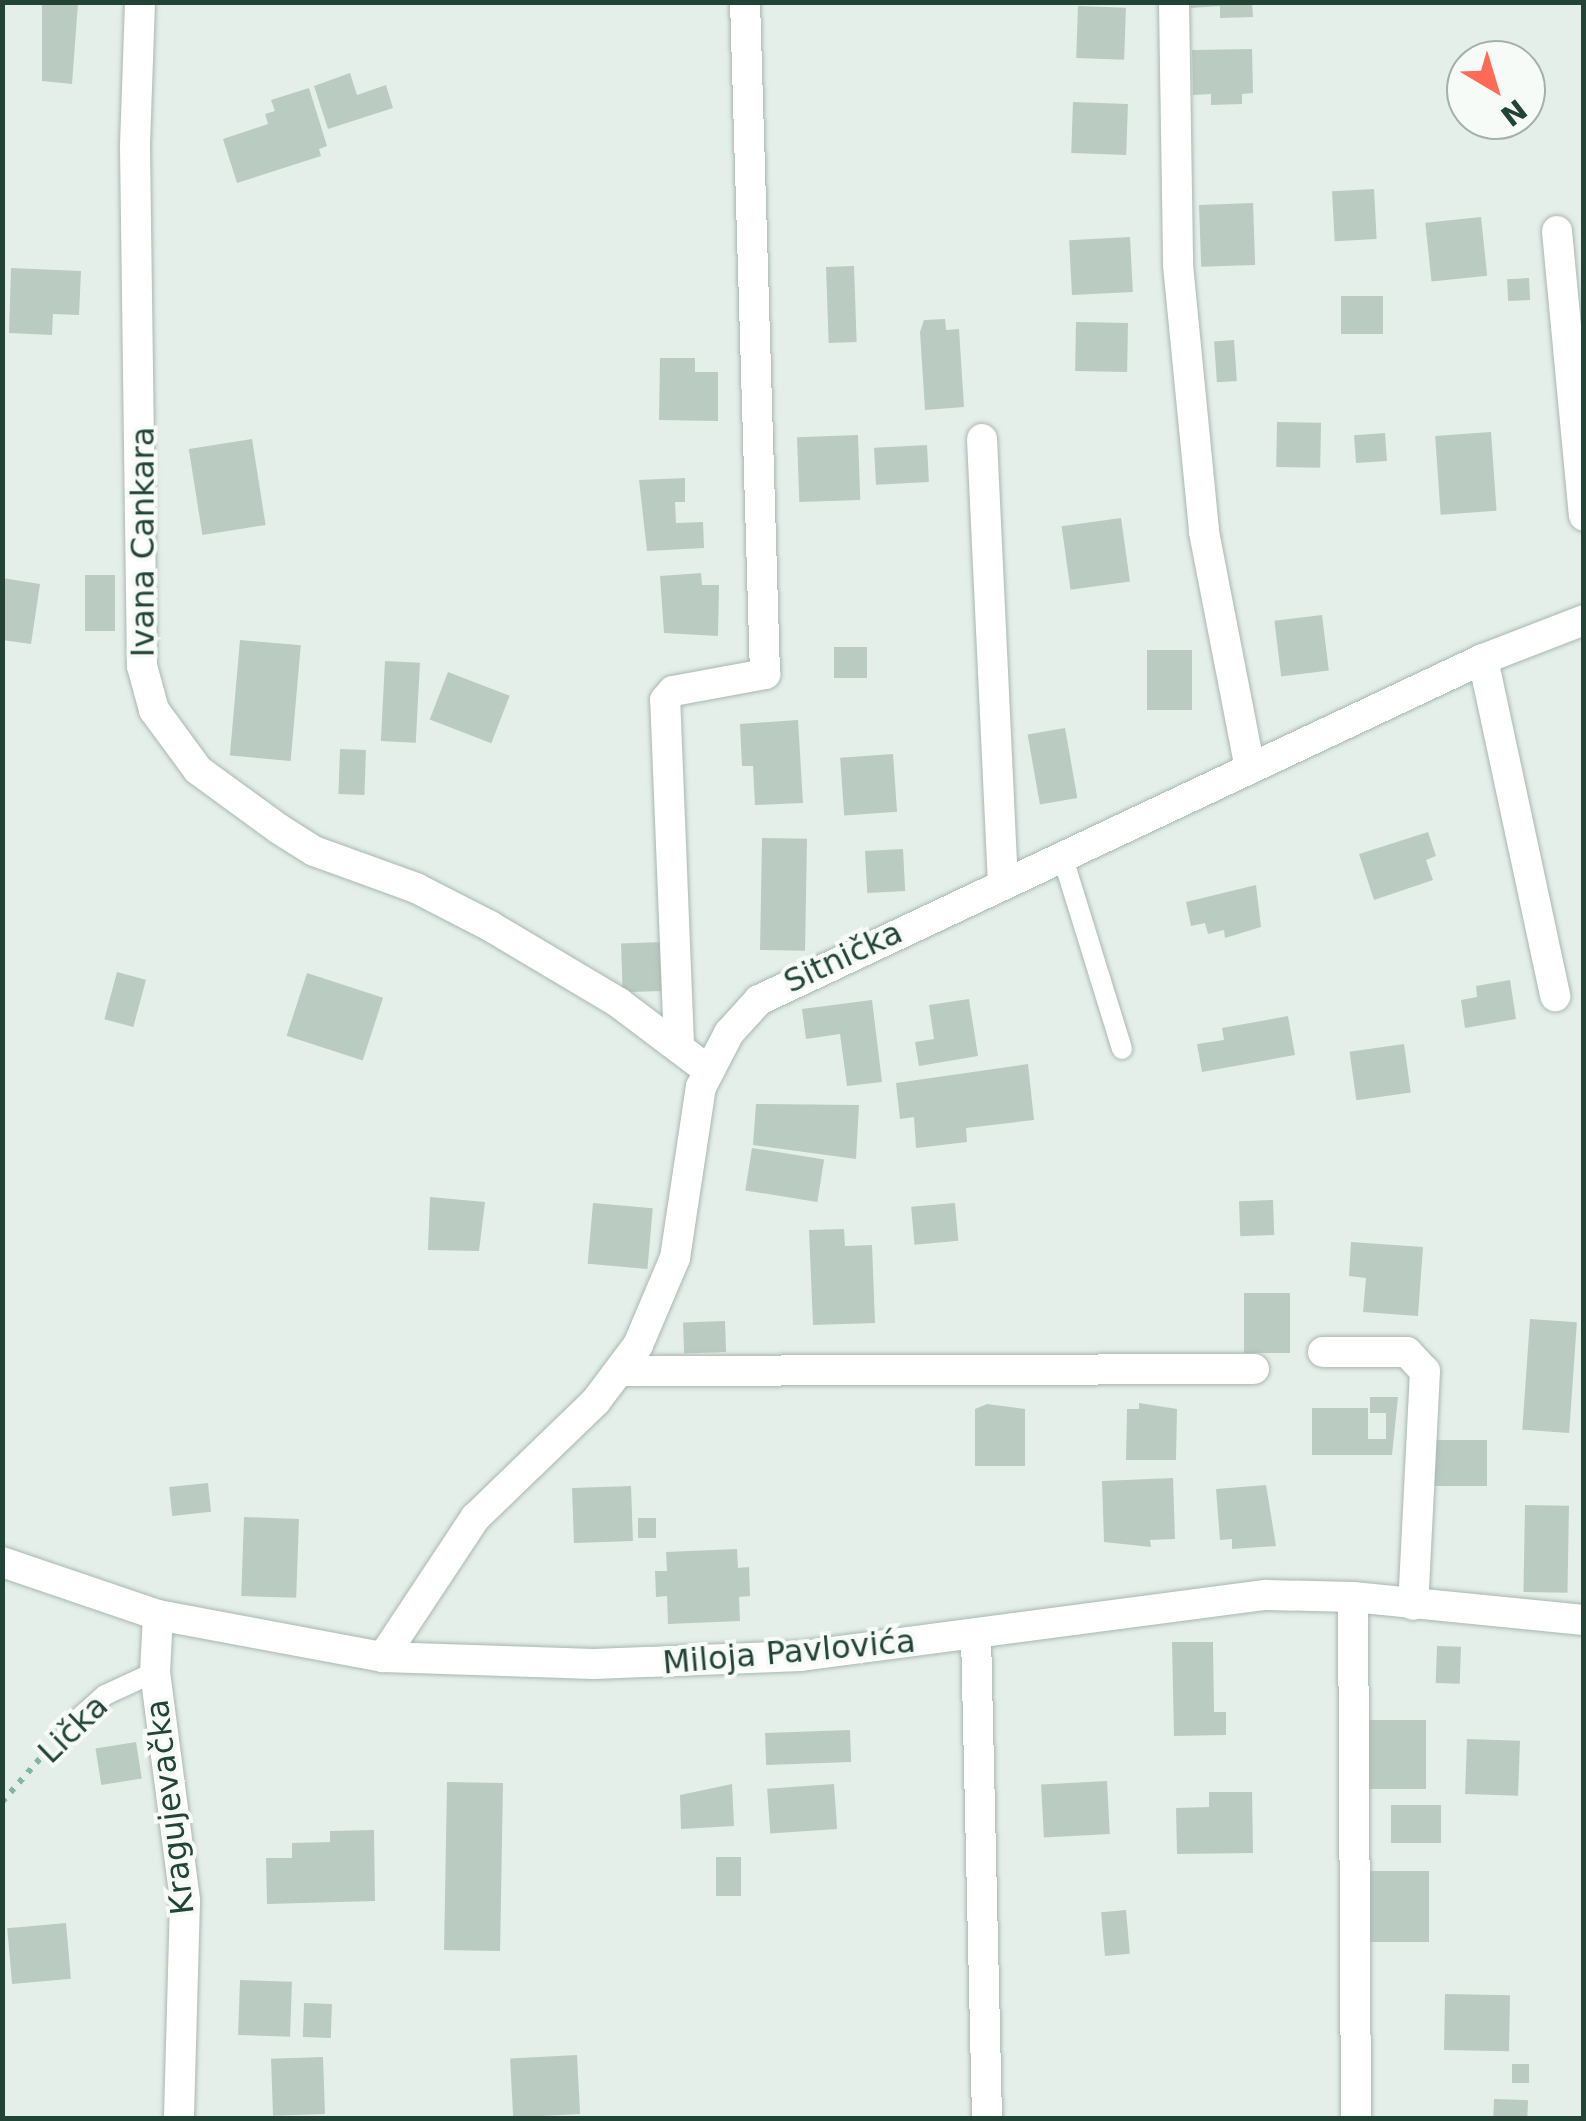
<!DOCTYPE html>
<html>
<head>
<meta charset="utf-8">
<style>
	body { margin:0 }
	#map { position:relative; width:1586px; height:2121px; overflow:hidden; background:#e5efea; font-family:"DejaVu Sans",sans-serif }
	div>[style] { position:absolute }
	.building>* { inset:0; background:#bacbc2; transform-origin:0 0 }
	.path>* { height:6px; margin-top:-3px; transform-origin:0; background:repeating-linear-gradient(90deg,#83b59f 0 5px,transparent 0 13px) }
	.roads { filter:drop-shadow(0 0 2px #a7b8b0) drop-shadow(0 0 2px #a7b8b0) }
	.lane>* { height:20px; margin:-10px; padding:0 10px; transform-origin:10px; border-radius:10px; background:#fff }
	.street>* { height:30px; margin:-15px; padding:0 15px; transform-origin:15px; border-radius:15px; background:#fff }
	span { translate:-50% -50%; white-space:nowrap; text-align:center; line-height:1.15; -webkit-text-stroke:8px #f7fbf8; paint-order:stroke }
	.street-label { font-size:32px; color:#224436 }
	.frame { position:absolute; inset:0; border:5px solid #224436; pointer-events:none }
	.north { position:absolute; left:1446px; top:40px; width:100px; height:100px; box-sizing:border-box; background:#f7fbf8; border:2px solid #a2b2aa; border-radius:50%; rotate:142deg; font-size:28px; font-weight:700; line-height:40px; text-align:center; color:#224436 }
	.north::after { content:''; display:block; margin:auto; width:35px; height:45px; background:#fd6a56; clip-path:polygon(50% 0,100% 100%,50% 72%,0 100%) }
</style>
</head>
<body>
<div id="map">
	<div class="building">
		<div style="clip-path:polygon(42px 2px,78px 3px,72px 84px,42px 81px)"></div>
		<div style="clip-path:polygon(1191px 2px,1252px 2px,1253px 17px,1220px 18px,1220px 6px,1191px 8px)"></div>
		<div style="left:1078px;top:6px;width:48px;height:52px;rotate:2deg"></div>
		<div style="clip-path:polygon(1252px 49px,1253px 93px,1242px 94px,1242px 104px,1211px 105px,1211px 94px,1193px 95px,1192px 50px)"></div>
		<div style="clip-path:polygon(350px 73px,357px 95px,386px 85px,393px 108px,328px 129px,314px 86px)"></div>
		<div style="clip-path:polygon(309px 88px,327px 146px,319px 149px,321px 156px,237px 183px,223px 139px,268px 124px,265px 114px,275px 111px,271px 100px)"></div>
		<div style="left:1073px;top:102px;width:55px;height:51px;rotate:2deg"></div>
		<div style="left:1374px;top:189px;width:50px;height:42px;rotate:87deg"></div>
		<div style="left:1253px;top:203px;width:62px;height:54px;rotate:88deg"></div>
		<div style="left:1481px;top:217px;width:59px;height:56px;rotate:84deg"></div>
		<div style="left:1130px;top:237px;width:55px;height:61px;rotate:87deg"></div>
		<div style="left:854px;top:266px;width:76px;height:28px;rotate:88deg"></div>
		<div style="clip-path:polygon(11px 268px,81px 271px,79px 315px,53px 314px,52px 335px,9px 333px)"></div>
		<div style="left:1529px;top:278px;width:22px;height:22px;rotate:87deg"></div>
		<div style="left:1341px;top:296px;width:42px;height:38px"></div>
		<div style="clip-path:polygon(945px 319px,946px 330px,959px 329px,964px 407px,925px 410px,920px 332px,924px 320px)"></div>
		<div style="left:1076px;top:322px;width:52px;height:49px;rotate:1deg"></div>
		<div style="left:1234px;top:340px;width:41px;height:20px;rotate:86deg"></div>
		<div style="clip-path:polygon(660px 358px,695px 358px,695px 372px,718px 372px,718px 421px,659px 420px)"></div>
		<div style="left:1277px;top:422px;width:44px;height:45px;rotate:1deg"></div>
		<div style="left:1491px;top:432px;width:79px;height:56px;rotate:86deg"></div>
		<div style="left:1385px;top:433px;width:28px;height:31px;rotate:86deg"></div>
		<div style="left:858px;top:435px;width:65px;height:61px;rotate:88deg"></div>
		<div style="left:252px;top:439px;width:87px;height:64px;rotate:81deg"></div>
		<div style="left:927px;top:445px;width:37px;height:53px;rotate:87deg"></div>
		<div style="clip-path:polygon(685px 478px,685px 502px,675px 502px,676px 523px,703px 522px,704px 548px,647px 551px,639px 480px)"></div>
		<div style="left:1121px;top:518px;width:64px;height:60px;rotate:82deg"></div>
		<div style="clip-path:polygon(701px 573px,702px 585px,719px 585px,718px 636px,664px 633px,660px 576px)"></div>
		<div style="left:85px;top:575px;width:30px;height:56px"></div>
		<div style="clip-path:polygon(2px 578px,40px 584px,31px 644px,2px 640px)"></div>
		<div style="left:1322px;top:615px;width:56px;height:48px;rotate:83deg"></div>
		<div style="left:240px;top:640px;width:61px;height:116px;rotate:5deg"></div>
		<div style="left:834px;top:647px;width:33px;height:31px"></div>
		<div style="left:1147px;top:650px;width:45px;height:60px"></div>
		<div style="left:385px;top:661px;width:35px;height:80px;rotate:3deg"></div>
		<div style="left:448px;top:672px;width:66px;height:51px;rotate:21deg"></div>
		<div style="clip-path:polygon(798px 720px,803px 803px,755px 805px,753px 766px,742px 766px,740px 724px)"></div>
		<div style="left:1065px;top:728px;width:71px;height:38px;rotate:80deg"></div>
		<div style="left:340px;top:749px;width:26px;height:45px;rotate:2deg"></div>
		<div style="left:893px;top:754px;width:58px;height:53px;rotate:86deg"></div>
		<div style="clip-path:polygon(1428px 832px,1436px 856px,1426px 860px,1433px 880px,1374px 900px,1359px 854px)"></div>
		<div style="left:762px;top:838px;width:45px;height:112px;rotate:1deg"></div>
		<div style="left:903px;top:849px;width:42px;height:38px;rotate:87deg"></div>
		<div style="clip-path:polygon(1256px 885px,1261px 927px,1225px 938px,1224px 930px,1208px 934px,1205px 923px,1191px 926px,1186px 902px)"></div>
		<div style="left:661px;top:942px;width:49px;height:40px;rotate:88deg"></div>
		<div style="left:117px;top:972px;width:30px;height:49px;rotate:15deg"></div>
		<div style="left:307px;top:973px;width:80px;height:66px;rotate:18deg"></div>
		<div style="clip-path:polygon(1510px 980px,1516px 1019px,1465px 1028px,1461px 1000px,1477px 997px,1476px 986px)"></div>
		<div style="clip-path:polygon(969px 999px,978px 1056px,919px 1066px,915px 1042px,934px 1039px,929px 1005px)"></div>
		<div style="clip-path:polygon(872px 1000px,882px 1082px,847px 1086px,840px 1034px,806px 1039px,802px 1009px)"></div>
		<div style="clip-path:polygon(1288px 1016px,1295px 1055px,1202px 1072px,1197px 1044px,1224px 1040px,1222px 1028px)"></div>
		<div style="left:1404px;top:1044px;width:49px;height:55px;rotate:82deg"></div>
		<div style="clip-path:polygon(1028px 1064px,1034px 1120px,966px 1128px,967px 1142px,916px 1148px,914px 1117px,900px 1119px,896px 1083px)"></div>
		<div style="clip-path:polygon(756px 1104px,859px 1105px,856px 1159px,753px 1145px)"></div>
		<div style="left:752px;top:1148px;width:73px;height:43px;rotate:9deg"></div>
		<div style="clip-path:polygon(430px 1197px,485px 1202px,479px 1251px,428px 1250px)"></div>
		<div style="left:1273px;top:1200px;width:35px;height:34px;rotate:88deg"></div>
		<div style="left:593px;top:1203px;width:60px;height:61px;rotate:5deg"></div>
		<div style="left:955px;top:1203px;width:38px;height:44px;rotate:85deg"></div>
		<div style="clip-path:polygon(844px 1229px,845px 1246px,872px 1245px,875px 1323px,813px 1325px,809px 1230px)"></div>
		<div style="clip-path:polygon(1351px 1242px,1423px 1247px,1418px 1316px,1363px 1312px,1366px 1278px,1349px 1276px)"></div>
		<div style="left:1244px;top:1293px;width:46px;height:60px"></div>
		<div style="left:1530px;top:1319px;width:47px;height:111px;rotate:4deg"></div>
		<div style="left:725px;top:1321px;width:31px;height:42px;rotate:88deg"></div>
		<div style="clip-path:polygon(1370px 1397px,1398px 1397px,1392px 1455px,1312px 1455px,1312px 1408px,1368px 1408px,1368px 1439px,1386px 1439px,1386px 1413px,1370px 1413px)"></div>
		<div style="clip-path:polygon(1139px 1403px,1177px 1409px,1176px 1460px,1126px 1460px,1127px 1409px,1139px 1409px)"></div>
		<div style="clip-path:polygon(987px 1404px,1025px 1409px,1025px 1466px,975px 1466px,975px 1409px)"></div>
		<div style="left:1428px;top:1440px;width:59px;height:46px"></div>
		<div style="clip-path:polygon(1173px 1478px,1175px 1539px,1150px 1540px,1151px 1547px,1104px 1542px,1102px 1481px)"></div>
		<div style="left:208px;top:1483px;width:29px;height:39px;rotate:84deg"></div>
		<div style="clip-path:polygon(1266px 1485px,1276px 1546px,1232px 1549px,1232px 1539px,1220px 1540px,1216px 1489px)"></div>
		<div style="left:631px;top:1486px;width:55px;height:59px;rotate:88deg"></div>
		<div style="left:1525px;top:1505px;width:44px;height:87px;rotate:1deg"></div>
		<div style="left:244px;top:1517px;width:55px;height:79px;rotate:2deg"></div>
		<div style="left:638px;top:1518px;width:18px;height:20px"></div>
		<div style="clip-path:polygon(737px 1549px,738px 1568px,749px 1567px,750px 1596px,739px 1597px,740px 1621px,668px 1624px,667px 1596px,656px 1597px,655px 1571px,667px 1571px,666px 1552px)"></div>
		<div style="clip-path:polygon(1172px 1642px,1213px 1642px,1214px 1712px,1226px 1712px,1226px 1735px,1174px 1736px)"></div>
		<div style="left:1437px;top:1646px;width:24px;height:37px;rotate:2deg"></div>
		<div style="left:1366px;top:1720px;width:60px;height:69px"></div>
		<div style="left:850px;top:1730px;width:32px;height:85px;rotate:88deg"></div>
		<div style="left:1467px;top:1739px;width:53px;height:55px;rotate:2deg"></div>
		<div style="left:136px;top:1742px;width:37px;height:41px;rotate:81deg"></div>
		<div style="left:1107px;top:1781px;width:53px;height:66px;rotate:87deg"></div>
		<div style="left:447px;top:1782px;width:56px;height:168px;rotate:1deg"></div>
		<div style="clip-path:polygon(732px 1784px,734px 1826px,681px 1829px,680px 1795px)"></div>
		<div style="left:834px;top:1784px;width:45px;height:67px;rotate:86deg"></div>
		<div style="clip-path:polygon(1209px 1792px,1252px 1792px,1253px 1853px,1177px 1854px,1176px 1808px,1209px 1807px)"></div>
		<div style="left:1441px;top:1805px;width:38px;height:50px;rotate:90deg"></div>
		<div style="clip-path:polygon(374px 1830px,375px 1901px,267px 1904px,266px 1858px,292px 1858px,292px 1843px,330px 1842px,330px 1831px)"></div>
		<div style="left:716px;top:1857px;width:25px;height:39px"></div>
		<div style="left:1361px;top:1871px;width:68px;height:71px"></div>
		<div style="left:1126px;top:1910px;width:44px;height:25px;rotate:85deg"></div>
		<div style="left:66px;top:1923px;width:56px;height:59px;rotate:85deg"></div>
		<div style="left:240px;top:1980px;width:52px;height:55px;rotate:2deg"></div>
		<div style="left:1445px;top:1994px;width:65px;height:56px;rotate:1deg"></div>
		<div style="left:304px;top:2003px;width:28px;height:34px;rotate:2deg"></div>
		<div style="left:577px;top:2055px;width:59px;height:67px;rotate:87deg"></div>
		<div style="left:323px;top:2057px;width:57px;height:52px;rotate:88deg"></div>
		<div style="left:1512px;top:2064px;width:17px;height:19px"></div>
		<div style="left:1494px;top:2099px;width:34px;height:19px;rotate:2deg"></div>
	</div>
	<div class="path">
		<div style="left:2px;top:1802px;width:74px;rotate:-48.8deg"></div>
	</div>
	<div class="roads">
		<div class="lane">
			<div style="left:1062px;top:855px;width:203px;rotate:72.8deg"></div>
			<div style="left:67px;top:1729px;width:51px;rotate:-41.8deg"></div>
			<div style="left:105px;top:1695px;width:55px;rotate:-24.7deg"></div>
		</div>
		<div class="street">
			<div style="left:140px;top:2px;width:145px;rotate:92deg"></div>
			<div style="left:135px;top:147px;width:519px;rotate:89.23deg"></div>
			<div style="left:142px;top:666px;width:46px;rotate:74.7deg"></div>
			<div style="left:154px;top:710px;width:74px;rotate:53.7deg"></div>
			<div style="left:198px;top:770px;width:100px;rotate:36.1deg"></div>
			<div style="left:279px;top:829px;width:41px;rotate:32.2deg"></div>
			<div style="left:314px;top:851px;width:109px;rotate:19.9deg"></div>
			<div style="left:416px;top:888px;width:83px;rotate:27.2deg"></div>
			<div style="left:490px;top:926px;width:150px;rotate:30.8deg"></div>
			<div style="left:619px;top:1003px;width:111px;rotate:37deg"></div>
			<div style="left:1174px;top:2px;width:263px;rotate:89.1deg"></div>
			<div style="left:1178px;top:265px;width:268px;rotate:84.4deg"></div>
			<div style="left:1204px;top:532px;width:241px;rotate:79deg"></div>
			<div style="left:1557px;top:231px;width:286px;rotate:84.6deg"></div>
			<div style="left:982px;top:439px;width:444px;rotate:87.3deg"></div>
			<div style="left:1483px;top:659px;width:345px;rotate:77.9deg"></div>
			<div style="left:679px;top:1044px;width:344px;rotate:-92.3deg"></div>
			<div style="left:665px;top:700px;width:12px;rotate:-48deg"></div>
			<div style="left:673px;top:691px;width:94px;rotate:-10.5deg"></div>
			<div style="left:765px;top:674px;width:672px;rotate:-91.7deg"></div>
			<div style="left:1323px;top:1352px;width:84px"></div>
			<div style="left:1407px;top:1352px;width:26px;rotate:47deg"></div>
			<div style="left:1425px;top:1371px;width:234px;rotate:92.9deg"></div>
			<div style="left:622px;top:1371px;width:632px;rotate:-0.18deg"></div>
			<div style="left:2px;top:1562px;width:165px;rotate:18.8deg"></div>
			<div style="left:158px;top:1615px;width:229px;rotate:10.6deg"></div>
			<div style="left:383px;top:1657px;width:211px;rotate:1.9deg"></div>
			<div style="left:594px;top:1664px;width:207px;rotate:-2.2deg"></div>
			<div style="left:801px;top:1656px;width:470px;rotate:-7.5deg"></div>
			<div style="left:1267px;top:1595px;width:86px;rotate:1.3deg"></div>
			<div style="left:1353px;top:1597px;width:232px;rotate:5.7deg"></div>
			<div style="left:1353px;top:1597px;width:521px;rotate:89.67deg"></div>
			<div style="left:158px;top:1615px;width:57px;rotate:93deg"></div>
			<div style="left:155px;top:1672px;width:231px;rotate:82.5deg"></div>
			<div style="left:185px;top:1901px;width:217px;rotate:91.6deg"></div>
			<div style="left:976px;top:1634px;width:484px;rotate:88.7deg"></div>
			<div style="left:383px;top:1657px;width:167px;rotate:-56.5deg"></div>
			<div style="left:475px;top:1518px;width:168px;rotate:-44deg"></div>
			<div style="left:596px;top:1401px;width:70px;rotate:-53.1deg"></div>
			<div style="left:638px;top:1345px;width:95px;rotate:-67deg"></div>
			<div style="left:675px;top:1258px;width:173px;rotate:-81.4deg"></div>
			<div style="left:701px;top:1087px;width:61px;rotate:-62.6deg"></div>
			<div style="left:729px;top:1033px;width:45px;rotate:-47.7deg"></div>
			<div style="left:759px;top:1000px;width:800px;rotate:-25.22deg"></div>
			<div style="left:1483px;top:659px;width:108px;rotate:-21.1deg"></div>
		</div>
	</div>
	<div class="street-label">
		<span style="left:143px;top:542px;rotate:-90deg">Ivana Cankara</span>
		<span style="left:843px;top:957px;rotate:-25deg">Sitnička</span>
		<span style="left:789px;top:1652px;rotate:-5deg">Miloja Pavlovića</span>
		<span style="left:73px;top:1729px;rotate:-44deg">Lička</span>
		<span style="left:170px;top:1807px;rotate:-97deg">Kragujevačka</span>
	</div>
	<div class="frame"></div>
	<div class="north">N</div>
</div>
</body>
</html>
